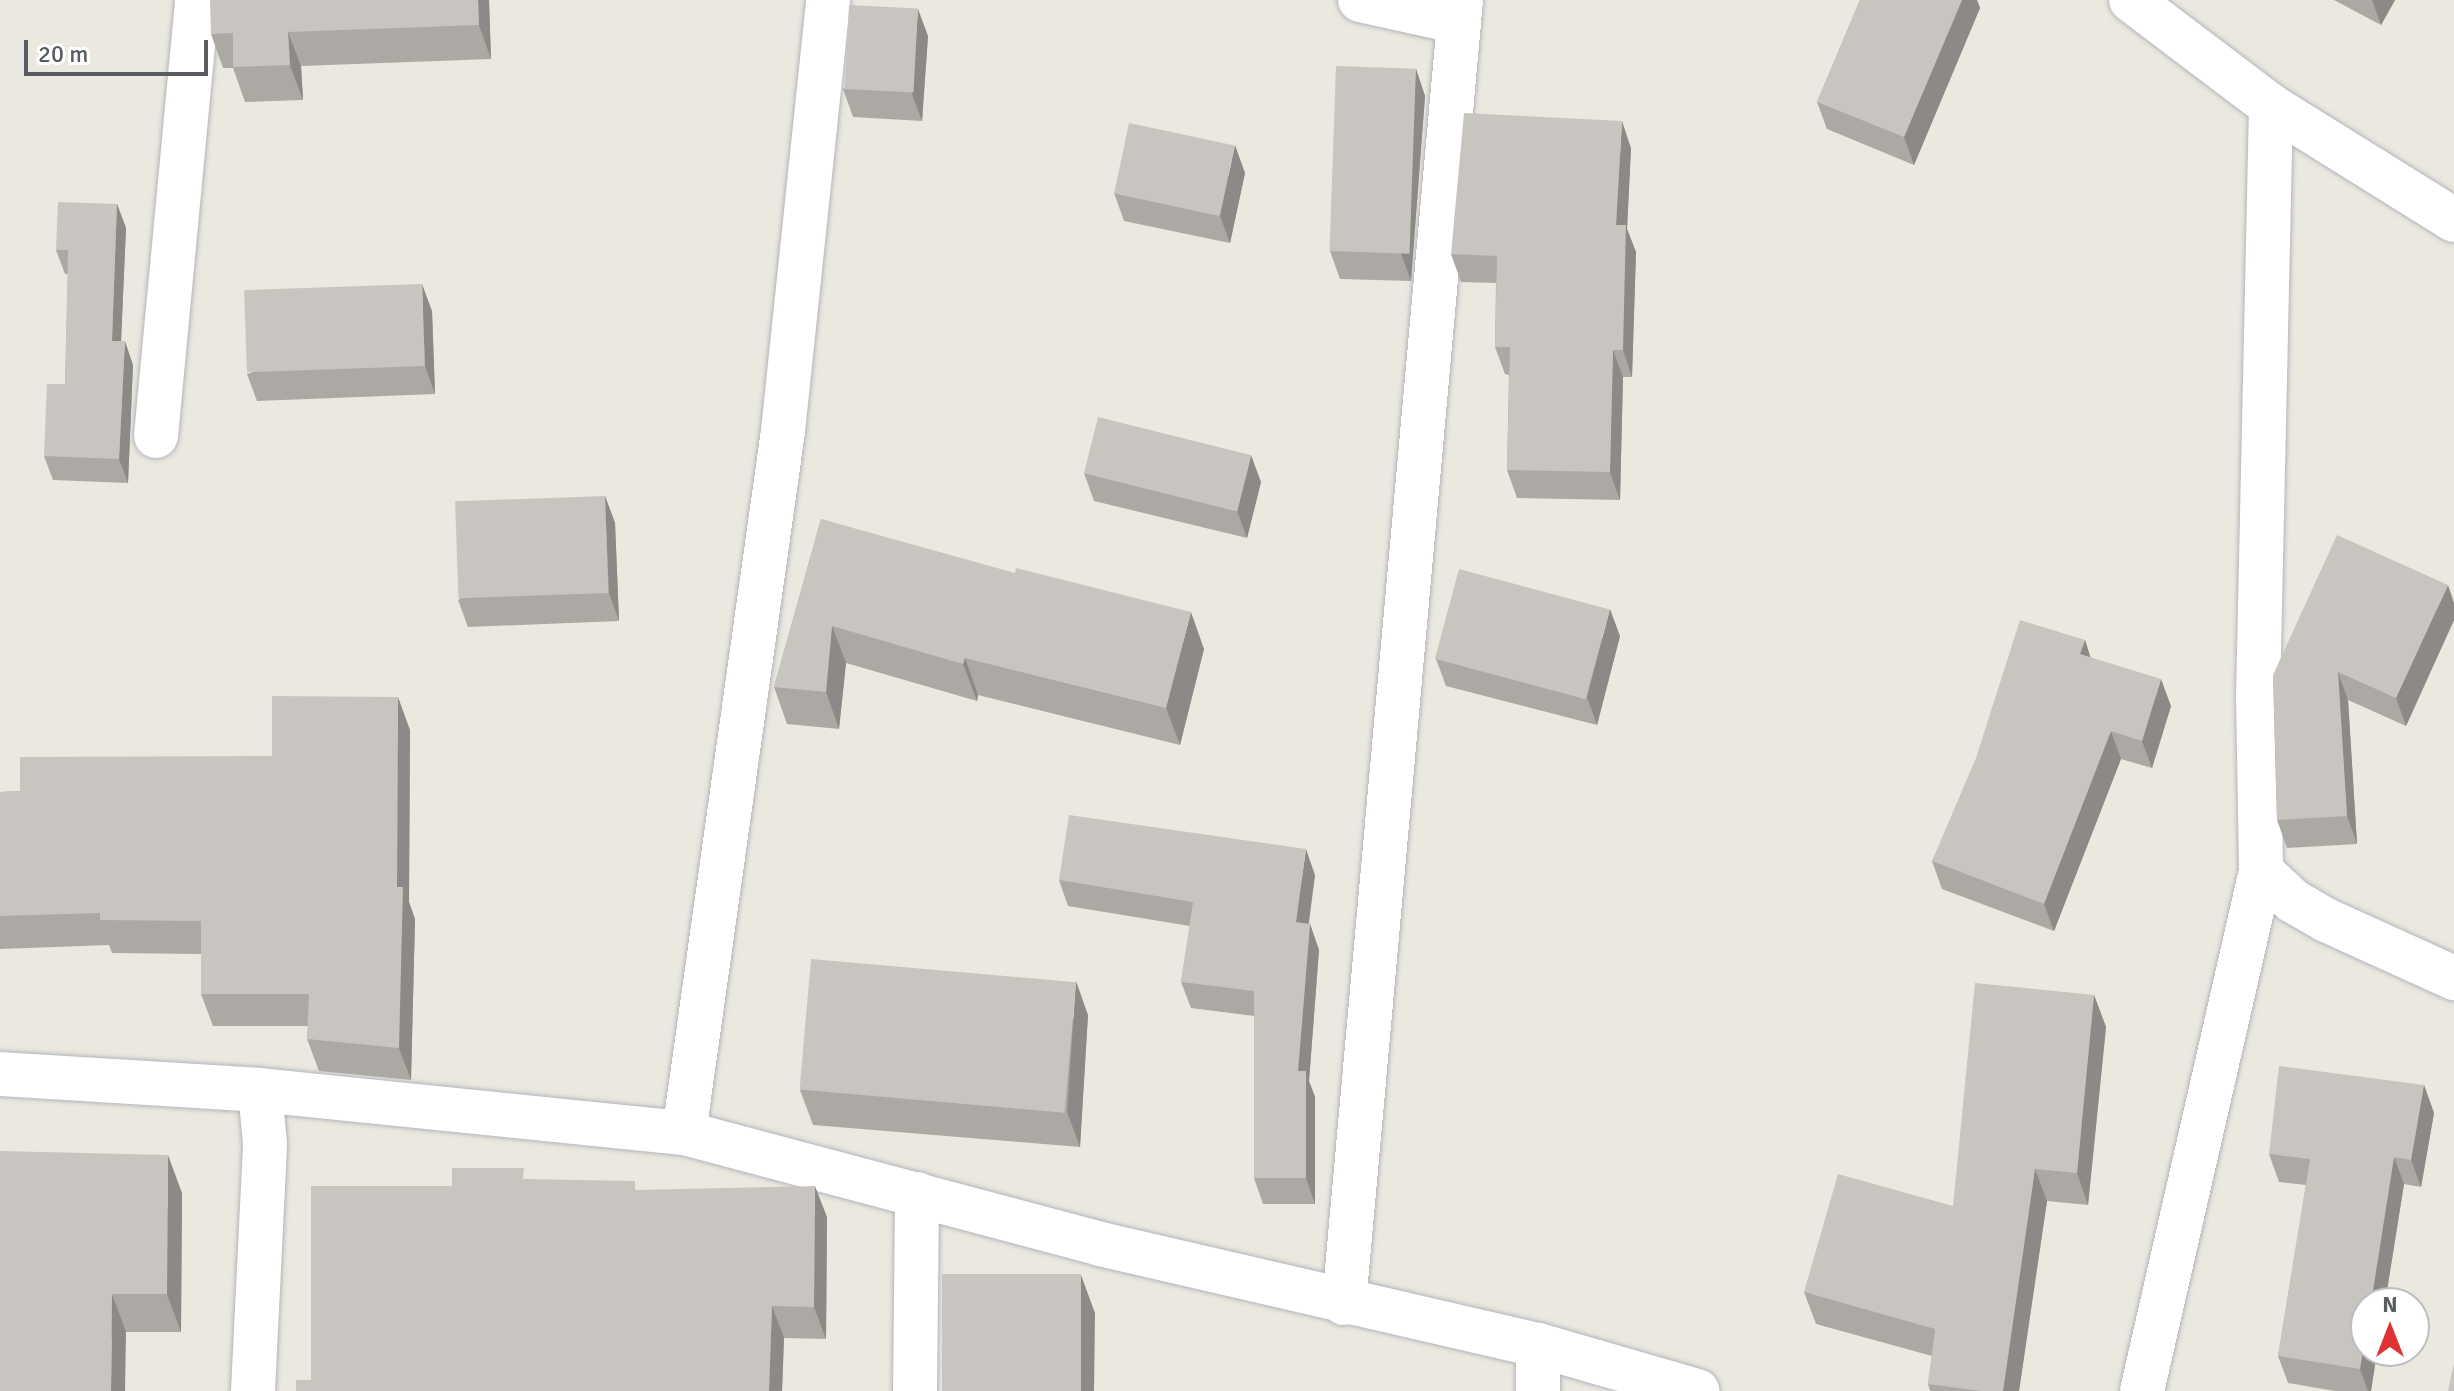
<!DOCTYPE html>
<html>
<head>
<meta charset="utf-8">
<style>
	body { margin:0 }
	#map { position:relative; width:2454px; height:1391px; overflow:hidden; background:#ebe8e0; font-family:Signika,sans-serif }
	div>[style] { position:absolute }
	.roads { filter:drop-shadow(0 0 2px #b2b6ba) drop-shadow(0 0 2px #b2b6ba) }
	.minor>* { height:44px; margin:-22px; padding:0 22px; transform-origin:22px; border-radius:22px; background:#fff }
	.wall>* { inset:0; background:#aca9a4 }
	.shaded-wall>* { inset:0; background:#8c8986 }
	.building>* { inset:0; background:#c8c4bf; transform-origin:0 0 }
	span { translate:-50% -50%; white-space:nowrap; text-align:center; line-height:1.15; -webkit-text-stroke:8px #fff; paint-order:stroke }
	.north { position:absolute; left:2350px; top:1287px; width:80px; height:80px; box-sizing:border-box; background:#fff; border:2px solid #bcbebf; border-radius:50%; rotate:0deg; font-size:22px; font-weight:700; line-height:32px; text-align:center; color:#585c60 }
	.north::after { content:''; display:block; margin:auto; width:28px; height:36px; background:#df3232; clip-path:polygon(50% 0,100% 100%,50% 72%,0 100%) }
	.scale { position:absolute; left:24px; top:40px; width:184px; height:36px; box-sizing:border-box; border:4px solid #585c60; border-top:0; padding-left:10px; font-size:24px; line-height:28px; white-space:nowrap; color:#585c60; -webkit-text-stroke:6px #fff; paint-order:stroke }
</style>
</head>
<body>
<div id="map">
	<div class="roads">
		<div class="minor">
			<div style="left:1360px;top:0;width:101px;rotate:12.5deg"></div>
			<div style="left:2131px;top:0;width:176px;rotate:37.1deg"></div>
			<div style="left:2271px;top:106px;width:216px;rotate:31.9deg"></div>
			<div style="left:2271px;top:106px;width:590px;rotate:91.26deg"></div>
			<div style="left:2258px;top:696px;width:175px;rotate:89deg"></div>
			<div style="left:2261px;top:871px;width:44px;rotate:43.2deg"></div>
			<div style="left:2293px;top:901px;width:38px;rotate:30deg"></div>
			<div style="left:2326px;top:920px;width:141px;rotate:24.4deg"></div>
			<div style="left:156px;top:436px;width:438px;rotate:-84.6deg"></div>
			<div style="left:0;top:1074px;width:260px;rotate:3.5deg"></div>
			<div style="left:260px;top:1090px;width:426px;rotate:5.8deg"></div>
			<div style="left:684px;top:1133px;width:431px;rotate:14.9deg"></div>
			<div style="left:1100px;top:1244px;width:449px;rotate:13deg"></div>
			<div style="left:1538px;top:1345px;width:166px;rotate:16.1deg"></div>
			<div style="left:684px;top:1133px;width:709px;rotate:-81.97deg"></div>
			<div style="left:783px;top:431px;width:433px;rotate:-84deg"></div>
			<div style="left:1344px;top:1303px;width:1308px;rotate:-84.87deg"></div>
			<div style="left:1538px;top:1345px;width:46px;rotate:90deg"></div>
			<div style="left:253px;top:1391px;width:247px;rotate:-87.2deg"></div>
			<div style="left:265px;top:1144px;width:54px;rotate:-95.3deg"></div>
			<div style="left:915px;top:1391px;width:197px;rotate:-89.4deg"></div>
			<div style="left:2142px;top:1391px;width:533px;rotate:-77.11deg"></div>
		</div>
	</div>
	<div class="wall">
		<div style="clip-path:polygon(489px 0,491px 59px,301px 66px,303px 100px,245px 102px,233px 68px,223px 68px,211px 34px)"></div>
		<div style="clip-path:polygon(1860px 0,1977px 0,1980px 8px,1914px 165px,1827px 129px,1817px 102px)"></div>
		<div style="clip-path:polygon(2334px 0,2395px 0,2381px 25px)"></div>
		<div style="clip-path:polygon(928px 36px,922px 121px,853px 117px,843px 89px)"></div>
		<div style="clip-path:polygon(1416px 69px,1425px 96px,1411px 281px,1340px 279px,1330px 251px)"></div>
		<div style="clip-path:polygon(1631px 148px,1627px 229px,1636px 252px,1632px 377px,1623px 377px,1620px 500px,1517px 498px,1507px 470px,1509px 375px,1505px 374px,1495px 347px,1496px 283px,1461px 282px,1451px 254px)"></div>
		<div style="clip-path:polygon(1245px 173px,1230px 243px,1124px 221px,1114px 193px)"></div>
		<div style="clip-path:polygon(117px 204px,126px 228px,121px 341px,133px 365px,128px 483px,53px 480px,44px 456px,65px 384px,68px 274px,65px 274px,56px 250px)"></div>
		<div style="clip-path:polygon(432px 311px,435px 394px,257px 401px,247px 374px)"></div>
		<div style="clip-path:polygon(1084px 473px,1261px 482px,1247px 538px,1094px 501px)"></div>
		<div style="clip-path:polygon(605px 496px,615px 523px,619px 621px,468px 627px,458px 600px)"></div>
		<div style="clip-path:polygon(821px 519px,1204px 649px,1180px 745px,978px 695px,977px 701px,846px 663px,839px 729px,787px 724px,774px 687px)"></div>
		<div style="clip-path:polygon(2454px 603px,2454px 620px,2406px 726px,2348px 700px,2357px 844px,2287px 848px,2277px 820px,2273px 675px)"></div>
		<div style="clip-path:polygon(1620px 636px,1597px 725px,1446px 686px,1436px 659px)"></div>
		<div style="clip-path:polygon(2085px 640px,2090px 657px,2171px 706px,2152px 768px,2121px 759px,2054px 931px,1942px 889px,1932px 861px)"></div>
		<div style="clip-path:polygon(410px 730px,409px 902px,415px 919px,411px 1080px,319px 1071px,307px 1039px,308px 1026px,213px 1026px,201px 994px,201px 954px,112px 953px,109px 945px,0 949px,0 792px,20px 791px,272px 756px)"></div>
		<div style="clip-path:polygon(1315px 875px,1309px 923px,1310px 924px,1319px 950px,1309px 1081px,1315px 1097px,1315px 1204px,1263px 1204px,1254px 1178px,1254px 1016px,1191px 1008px,1181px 982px,1190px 926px,1068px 906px,1059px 880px)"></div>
		<div style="clip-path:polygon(2094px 995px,2106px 1027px,2088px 1205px,2047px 1201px,2019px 1391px,1930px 1391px,1928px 1384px,1932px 1356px,1816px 1324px,1804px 1292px,1953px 1206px)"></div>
		<div style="clip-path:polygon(1088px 1015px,1080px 1147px,813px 1125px,800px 1090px)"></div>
		<div style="clip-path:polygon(2424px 1085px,2434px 1113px,2421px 1187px,2404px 1184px,2371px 1391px,2335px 1391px,2288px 1383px,2278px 1356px,2306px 1185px,2279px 1182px,2269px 1154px)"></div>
		<div style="clip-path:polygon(527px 1179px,638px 1190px,827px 1217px,826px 1339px,784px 1338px,782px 1391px,296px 1391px,311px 1380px,452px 1186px)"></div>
		<div style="clip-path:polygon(182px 1193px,181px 1332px,126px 1332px,0 1391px)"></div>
	</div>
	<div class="shaded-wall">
		<div style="clip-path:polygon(478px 0,489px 0,491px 59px,479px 25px)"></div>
		<div style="clip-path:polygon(1962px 0,1977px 0,1980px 8px,1914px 165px,1904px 137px)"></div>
		<div style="clip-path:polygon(2372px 0,2395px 0,2381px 25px)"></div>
		<div style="clip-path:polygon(918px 9px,928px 36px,922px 121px,912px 94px)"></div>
		<div style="clip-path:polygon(288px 32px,301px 66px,303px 100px,290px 65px)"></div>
		<div style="clip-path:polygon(1416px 69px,1425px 96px,1411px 281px,1401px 253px)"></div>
		<div style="clip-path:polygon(1622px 121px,1631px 148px,1627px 229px,1636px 252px,1632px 377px,1623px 350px,1616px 225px)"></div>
		<div style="clip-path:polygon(1235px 145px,1245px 173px,1230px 243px,1220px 216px)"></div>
		<div style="clip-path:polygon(117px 204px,126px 228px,120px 365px,112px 341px)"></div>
		<div style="clip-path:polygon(422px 284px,432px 311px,435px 394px,425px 366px)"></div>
		<div style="clip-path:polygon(125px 341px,133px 365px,128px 483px,119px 459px)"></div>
		<div style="clip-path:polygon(1613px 350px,1623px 377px,1620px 500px,1610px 472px)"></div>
		<div style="clip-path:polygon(1251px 455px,1261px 482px,1247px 538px,1237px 511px)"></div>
		<div style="clip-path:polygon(605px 496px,615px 523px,619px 621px,609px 593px)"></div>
		<div style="clip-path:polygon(2448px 585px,2454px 603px,2454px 620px,2406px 726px,2396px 698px)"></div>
		<div style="clip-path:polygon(1610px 609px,1620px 636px,1597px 725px,1587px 697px)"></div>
		<div style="clip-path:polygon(1191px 612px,1204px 649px,1180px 745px,1166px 708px)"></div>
		<div style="clip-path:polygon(832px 626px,846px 663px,839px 729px,826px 692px)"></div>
		<div style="clip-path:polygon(2085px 640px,2094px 668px,2080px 654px)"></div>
		<div style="clip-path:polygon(965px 658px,978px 695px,977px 701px,963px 664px)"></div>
		<div style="clip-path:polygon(2338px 672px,2348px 700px,2357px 844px,2347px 816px)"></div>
		<div style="clip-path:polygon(2161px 679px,2171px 706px,2152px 768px,2142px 741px)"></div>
		<div style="clip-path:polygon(398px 697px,410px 730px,409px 902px,415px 919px,411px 1080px,399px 1048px,397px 887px)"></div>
		<div style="clip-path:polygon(2111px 731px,2121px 759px,2054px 931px,2044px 904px)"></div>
		<div style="clip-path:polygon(1306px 849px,1315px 875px,1305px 948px,1296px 922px)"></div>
		<div style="clip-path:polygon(1310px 924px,1319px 950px,1309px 1081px,1315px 1097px,1315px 1204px,1306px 1178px,1298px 1071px)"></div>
		<div style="clip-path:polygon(1076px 981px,1088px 1015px,1080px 1147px,1067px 1112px)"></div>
		<div style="clip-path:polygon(2094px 995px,2106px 1027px,2088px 1205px,2077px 1173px)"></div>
		<div style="clip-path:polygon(2424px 1085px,2434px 1113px,2421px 1187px,2411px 1160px)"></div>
		<div style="clip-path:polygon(168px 1155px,182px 1193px,181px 1332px,167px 1294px)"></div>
		<div style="clip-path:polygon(2394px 1157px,2404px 1184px,2385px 1303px,2371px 1303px)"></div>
		<div style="clip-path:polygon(2035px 1169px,2047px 1201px,2019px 1391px,2003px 1391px)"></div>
		<div style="clip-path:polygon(815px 1186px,827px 1217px,826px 1339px,814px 1307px)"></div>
		<div style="clip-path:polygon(1081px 1275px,1095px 1313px,1094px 1391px,1080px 1391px)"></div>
		<div style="clip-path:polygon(112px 1294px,126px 1332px,125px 1391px,111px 1391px)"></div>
		<div style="clip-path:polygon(772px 1306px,784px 1338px,782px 1391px,769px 1391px)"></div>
		<div style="clip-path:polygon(2366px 1331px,2366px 1351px,2377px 1351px,2371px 1391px,2368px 1391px,2360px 1369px)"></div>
	</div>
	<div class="building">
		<div style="clip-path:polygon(210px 0,478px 0,479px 25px,288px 32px,290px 65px,233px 67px,233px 33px,211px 34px)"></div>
		<div style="clip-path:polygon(1860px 0,1962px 0,1904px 137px,1817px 102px)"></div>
		<div style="left:849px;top:5px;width:69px;height:84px;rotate:3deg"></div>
		<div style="left:1336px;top:66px;width:80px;height:185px;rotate:2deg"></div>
		<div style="clip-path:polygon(1464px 113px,1622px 121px,1616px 225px,1626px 225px,1623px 350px,1613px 350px,1610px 472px,1507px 470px,1510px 347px,1495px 347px,1497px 256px,1451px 254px)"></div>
		<div style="left:1129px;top:123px;width:108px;height:72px;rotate:12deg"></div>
		<div style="clip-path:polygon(58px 202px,117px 204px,112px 341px,125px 341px,119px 459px,44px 456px,47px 384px,65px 384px,68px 250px,56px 250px)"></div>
		<div style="left:422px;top:284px;width:82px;height:178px;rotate:88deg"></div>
		<div style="left:1098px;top:417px;width:158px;height:58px;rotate:14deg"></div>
		<div style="left:605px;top:496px;width:97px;height:150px;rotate:88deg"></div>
		<div style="clip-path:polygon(821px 519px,1015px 573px,1016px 568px,1191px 612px,1166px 708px,965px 658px,963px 664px,832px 626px,826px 692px,774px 687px)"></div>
		<div style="clip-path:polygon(2337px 535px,2448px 585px,2396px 698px,2338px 672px,2347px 816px,2277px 820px,2273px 675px)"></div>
		<div style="left:1459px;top:569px;width:156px;height:93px;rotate:15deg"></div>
		<div style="clip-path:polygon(2020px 620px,2085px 640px,2080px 654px,2161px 679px,2142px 741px,2111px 731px,2044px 904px,1932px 861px,1976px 758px)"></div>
		<div style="clip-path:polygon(272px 696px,398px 697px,397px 887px,403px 887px,399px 1048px,307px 1039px,309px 994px,201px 994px,201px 921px,100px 920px,100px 913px,0 916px,0 792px,20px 791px,20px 757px,272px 756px)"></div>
		<div style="clip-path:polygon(1069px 815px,1306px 849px,1296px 922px,1310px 924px,1298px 1071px,1306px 1071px,1306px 1178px,1254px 1178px,1254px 991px,1181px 982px,1193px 902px,1059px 880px)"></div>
		<div style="left:811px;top:959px;width:266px;height:131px;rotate:5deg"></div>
		<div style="clip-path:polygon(1975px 983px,2094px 995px,2077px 1173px,2035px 1169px,2003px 1391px,1980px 1391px,1928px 1384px,1935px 1329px,1804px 1292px,1838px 1174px,1953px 1206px)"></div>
		<div style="clip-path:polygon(2279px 1066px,2424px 1085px,2411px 1160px,2394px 1157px,2371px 1303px,2366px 1303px,2366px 1331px,2360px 1369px,2278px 1356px,2310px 1159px,2269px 1154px)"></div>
		<div style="clip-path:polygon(0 1151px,168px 1155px,167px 1294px,112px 1294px,111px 1391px,0 1391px)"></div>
		<div style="clip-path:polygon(452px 1168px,524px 1168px,523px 1179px,635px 1181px,635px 1190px,815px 1186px,814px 1307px,772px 1306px,769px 1391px,296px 1391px,296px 1380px,311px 1380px,311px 1186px,452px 1186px)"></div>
		<div style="left:942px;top:1274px;width:139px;height:117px"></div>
		<div style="clip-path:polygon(2454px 1363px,2454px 1391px,2448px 1391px)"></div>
	</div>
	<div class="north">N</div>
	<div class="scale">20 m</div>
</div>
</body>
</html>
